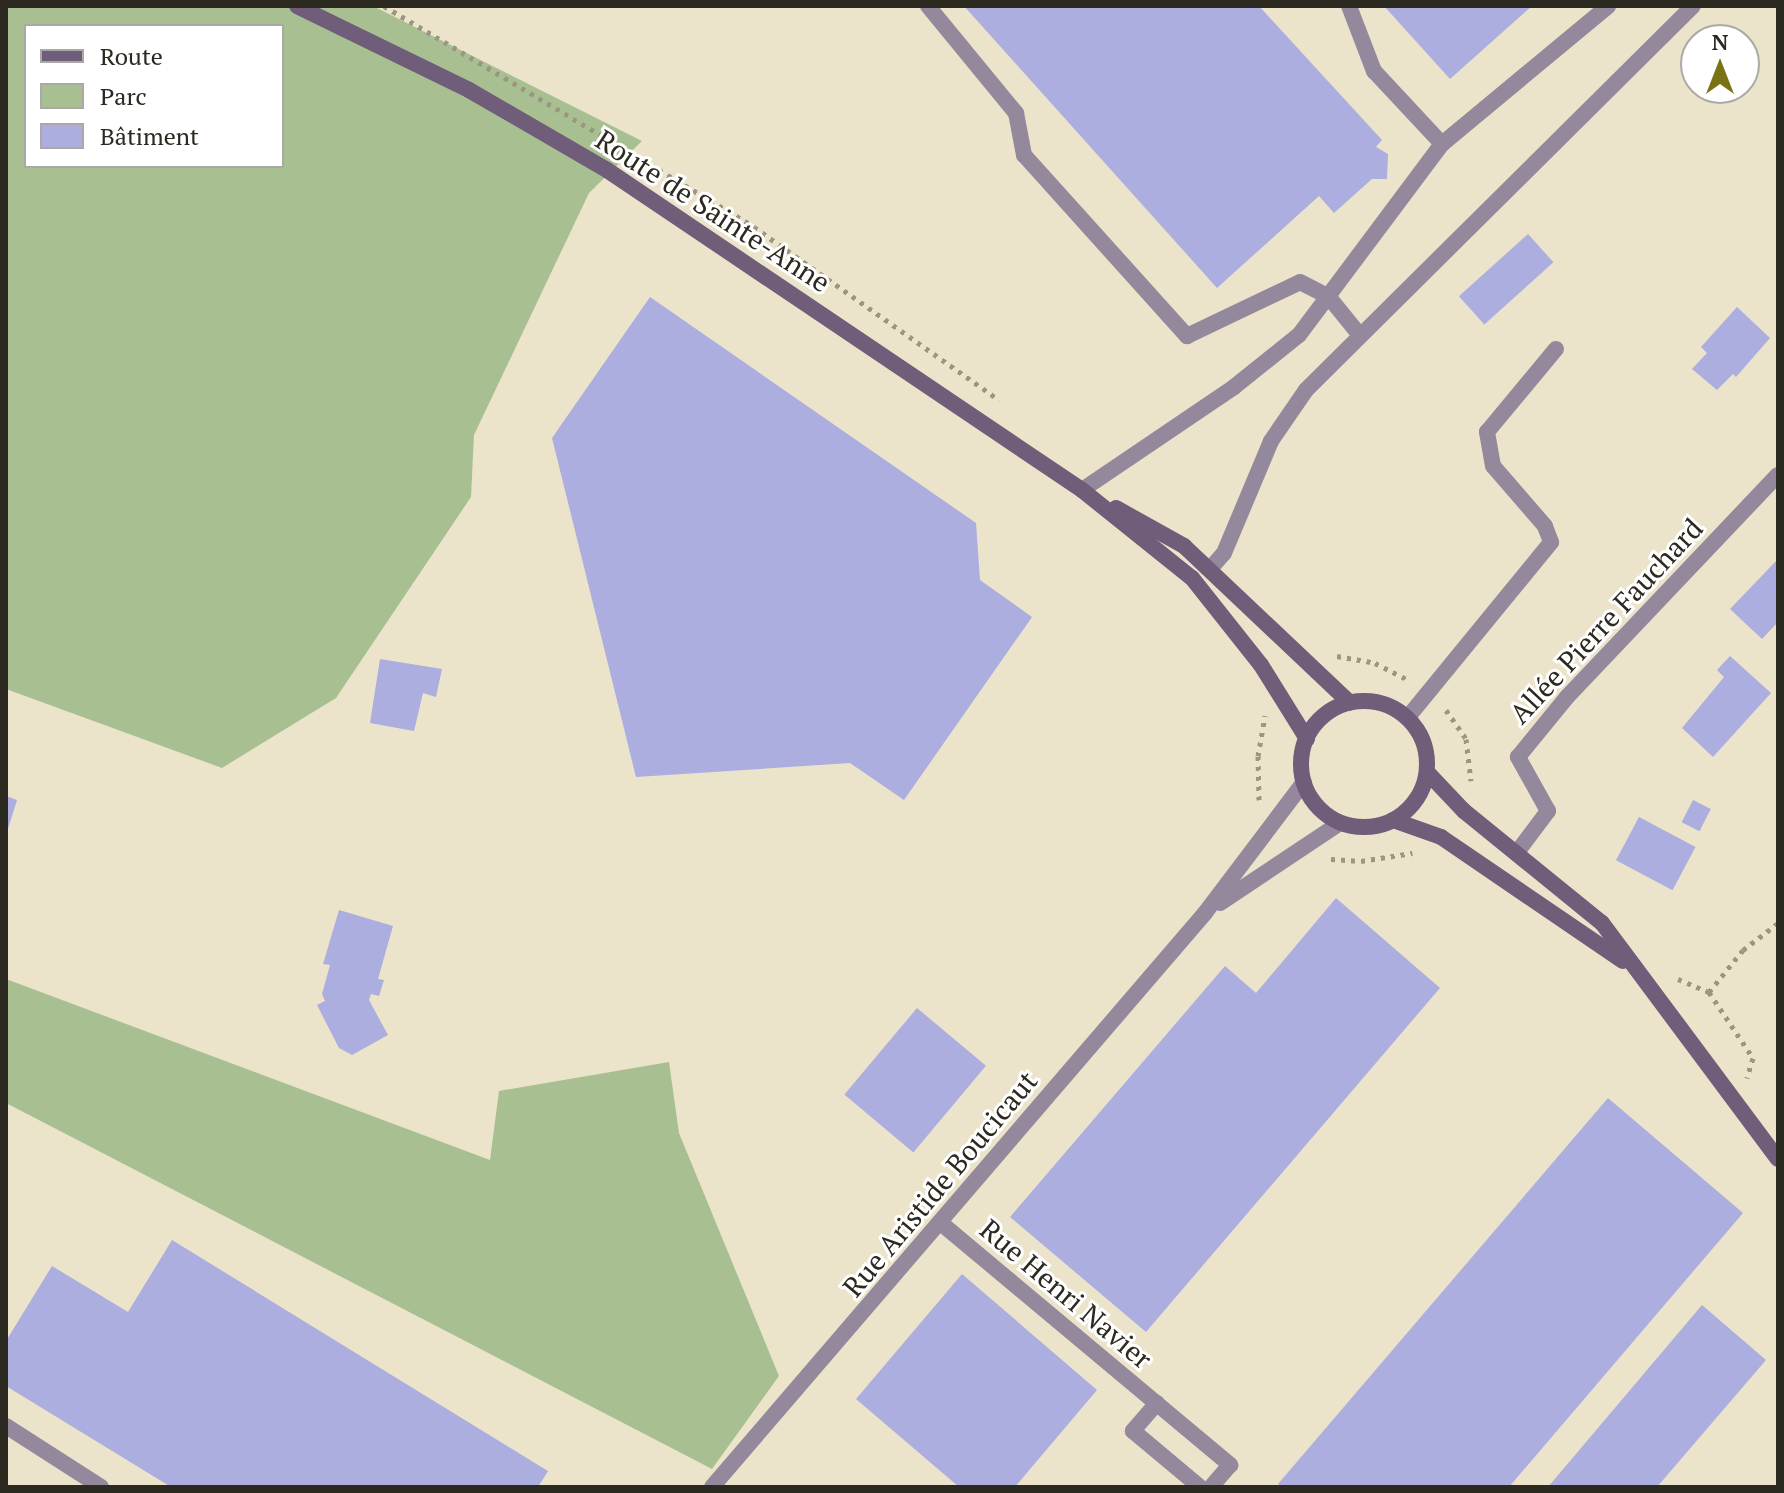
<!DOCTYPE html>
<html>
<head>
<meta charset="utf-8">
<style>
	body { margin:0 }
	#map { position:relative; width:1784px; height:1493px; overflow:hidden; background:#ece3cb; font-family:"PT Serif",serif }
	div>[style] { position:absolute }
	.green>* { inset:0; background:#a8c091 }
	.building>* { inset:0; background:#abaedf; transform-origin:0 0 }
	.path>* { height:5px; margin-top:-2.5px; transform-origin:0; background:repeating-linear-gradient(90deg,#9b9583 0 4px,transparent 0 10px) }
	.lane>* { height:16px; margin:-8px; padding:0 8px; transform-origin:8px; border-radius:8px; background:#94899c }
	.street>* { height:16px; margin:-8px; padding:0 8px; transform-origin:8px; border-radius:8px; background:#94899c }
	.secondary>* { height:16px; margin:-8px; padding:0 8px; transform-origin:8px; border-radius:8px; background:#6f5d79 }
	.secondary>.ring { margin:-8px; padding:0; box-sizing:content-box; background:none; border:16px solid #6f5d79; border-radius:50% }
	span { translate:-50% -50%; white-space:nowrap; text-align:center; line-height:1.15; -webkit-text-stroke:6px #fff; paint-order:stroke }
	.street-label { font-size:28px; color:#2c2920 }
	.frame { position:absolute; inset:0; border:8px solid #2c2920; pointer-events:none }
	.legend { position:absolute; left:24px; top:24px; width:260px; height:144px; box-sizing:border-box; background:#fff; border:2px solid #aba9a6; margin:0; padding:10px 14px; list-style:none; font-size:24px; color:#2c2920 }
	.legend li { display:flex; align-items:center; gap:16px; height:40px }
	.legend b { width:40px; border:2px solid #aba9a6 }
	.north { position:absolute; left:1680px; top:24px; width:80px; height:80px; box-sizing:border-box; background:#fff; border:2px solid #aba9a6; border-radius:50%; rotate:0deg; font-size:22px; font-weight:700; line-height:32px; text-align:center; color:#2c2920 }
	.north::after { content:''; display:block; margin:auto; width:28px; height:36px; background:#7a7315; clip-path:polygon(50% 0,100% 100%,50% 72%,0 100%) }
</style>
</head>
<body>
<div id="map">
	<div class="green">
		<div style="clip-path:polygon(evenodd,6px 6px,373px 6px,642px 141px,589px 193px,474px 435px,471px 497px,336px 698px,222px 768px,6px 689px,6px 6px,26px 26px,282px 26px,282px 166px,26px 166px,26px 26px)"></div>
		<div style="clip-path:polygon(6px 979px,490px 1160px,499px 1091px,669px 1062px,679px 1133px,779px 1376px,712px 1469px,6px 1103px)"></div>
	</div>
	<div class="building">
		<div style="clip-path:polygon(964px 6px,1259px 6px,1382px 140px,1376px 147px,1388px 154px,1387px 179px,1372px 179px,1334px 213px,1319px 196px,1217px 288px)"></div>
		<div style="clip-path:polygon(1384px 6px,1532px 6px,1450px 79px)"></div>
		<div style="left:1528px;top:234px;width:38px;height:93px;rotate:48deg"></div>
		<div style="clip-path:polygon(650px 297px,976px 523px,980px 580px,1032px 617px,904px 800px,850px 763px,636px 777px,552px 438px)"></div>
		<div style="clip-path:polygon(1737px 307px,1770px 338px,1736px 377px,1733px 374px,1717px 390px,1692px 369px,1707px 353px,1701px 347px)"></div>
		<div style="clip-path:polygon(1778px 559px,1778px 622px,1762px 639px,1730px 609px)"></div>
		<div style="clip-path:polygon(1730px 656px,1771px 693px,1713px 757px,1682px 728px,1724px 677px,1717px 670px)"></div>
		<div style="clip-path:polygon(380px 659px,442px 669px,436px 697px,423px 693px,414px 731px,370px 723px)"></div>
		<div style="clip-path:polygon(6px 796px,17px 800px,7px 832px,6px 832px)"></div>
		<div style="left:1693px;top:800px;width:20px;height:25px;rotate:27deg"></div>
		<div style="left:1639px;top:817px;width:64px;height:49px;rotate:28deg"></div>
		<div style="clip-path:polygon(1336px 898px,1440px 988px,1146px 1332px,1010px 1217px,1225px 966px,1256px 993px)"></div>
		<div style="clip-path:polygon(339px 910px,393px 926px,378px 979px,384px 980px,379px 996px,371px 994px,369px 1000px,388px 1035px,352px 1055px,339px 1048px,317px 1005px,325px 1001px,322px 994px,330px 965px,323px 964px)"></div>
		<div style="left:917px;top:1008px;width:90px;height:113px;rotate:40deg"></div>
		<div style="clip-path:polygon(1608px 1098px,1743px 1213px,1509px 1487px,1282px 1487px,1278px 1484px)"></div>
		<div style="clip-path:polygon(172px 1240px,548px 1471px,538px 1487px,171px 1487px,6px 1386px,6px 1341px,52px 1266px,128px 1312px)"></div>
		<div style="clip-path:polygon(962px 1274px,1097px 1390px,1015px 1487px,959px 1487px,856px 1399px)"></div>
		<div style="clip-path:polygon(1702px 1305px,1766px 1360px,1657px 1487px,1548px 1487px)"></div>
	</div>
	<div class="path">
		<div style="left:384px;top:6px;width:431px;rotate:30.8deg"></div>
		<div style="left:754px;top:227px;width:300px;rotate:35.2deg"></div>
		<div style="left:1337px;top:656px;width:39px;rotate:10deg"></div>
		<div style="left:1375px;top:663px;width:35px;rotate:27deg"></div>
		<div style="left:1446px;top:710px;width:35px;rotate:55deg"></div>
		<div style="left:1466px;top:739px;width:42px;rotate:83.2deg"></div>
		<div style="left:1259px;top:800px;width:44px;rotate:-91.3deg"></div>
		<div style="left:1258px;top:756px;width:41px;rotate:-80.1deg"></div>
		<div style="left:1331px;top:859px;width:30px;rotate:4deg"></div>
		<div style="left:1361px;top:861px;width:52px;rotate:-8.9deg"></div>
		<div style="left:1678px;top:979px;width:34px;rotate:23deg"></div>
		<div style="left:1709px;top:992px;width:79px;rotate:56.3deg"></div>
		<div style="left:1753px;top:1058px;width:21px;rotate:107deg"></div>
		<div style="left:1709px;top:992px;width:54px;rotate:-51deg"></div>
		<div style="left:1743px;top:950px;width:44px;rotate:-37.6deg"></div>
	</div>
	<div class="lane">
		<div style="left:928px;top:6px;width:139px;rotate:50.6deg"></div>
		<div style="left:1016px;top:113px;width:43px;rotate:79.2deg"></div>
		<div style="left:1024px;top:155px;width:244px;rotate:48deg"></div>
		<div style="left:1187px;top:336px;width:125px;rotate:-25.5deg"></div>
		<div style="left:1300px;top:282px;width:31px;rotate:27deg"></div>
		<div style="left:1328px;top:296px;width:48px;rotate:51deg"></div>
		<div style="left:1349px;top:6px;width:70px;rotate:69deg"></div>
		<div style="left:1374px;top:71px;width:100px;rotate:47deg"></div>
		<div style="left:1082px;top:490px;width:184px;rotate:-34.1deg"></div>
		<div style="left:1234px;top:387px;width:83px;rotate:-38.7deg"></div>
		<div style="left:1299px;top:335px;width:239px;rotate:-53.2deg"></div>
		<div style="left:1442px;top:144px;width:216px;rotate:-39.7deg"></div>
		<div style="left:1210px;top:569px;width:21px;rotate:-49deg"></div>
		<div style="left:1224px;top:553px;width:121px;rotate:-67.2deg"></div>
		<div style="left:1271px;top:441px;width:62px;rotate:-55.5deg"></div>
		<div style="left:1306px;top:390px;width:545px;rotate:-44.78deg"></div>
		<div style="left:1408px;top:717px;width:226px;rotate:-50.7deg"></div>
		<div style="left:1551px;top:542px;width:17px;rotate:-111deg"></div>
		<div style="left:1545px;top:526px;width:79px;rotate:-130.9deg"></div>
		<div style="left:1493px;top:466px;width:35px;rotate:-100deg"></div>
		<div style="left:1487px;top:432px;width:108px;rotate:-50.3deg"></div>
		<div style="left:942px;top:1224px;width:376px;rotate:39.9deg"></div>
		<div style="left:1230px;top:1465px;width:29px;rotate:131deg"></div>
		<div style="left:1157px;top:1403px;width:37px;rotate:131deg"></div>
		<div style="left:1133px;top:1431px;width:87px;rotate:39.9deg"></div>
		<div style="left:6px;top:1426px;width:113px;rotate:32.7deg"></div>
	</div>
	<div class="street">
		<div style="left:1518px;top:851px;width:50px;rotate:-53.1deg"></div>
		<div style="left:1548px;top:811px;width:62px;rotate:-119.1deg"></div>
		<div style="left:1518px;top:757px;width:77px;rotate:-50.8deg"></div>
		<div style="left:1567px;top:697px;width:306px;rotate:-46.5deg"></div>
		<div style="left:1220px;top:903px;width:144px;rotate:-33.7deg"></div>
		<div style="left:712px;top:1487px;width:757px;rotate:-49.34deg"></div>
		<div style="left:1205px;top:913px;width:164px;rotate:-52.9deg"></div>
	</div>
	<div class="secondary">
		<div style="left:297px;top:6px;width:191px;rotate:26deg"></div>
		<div style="left:469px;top:90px;width:160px;rotate:30.1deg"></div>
		<div style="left:607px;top:170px;width:573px;rotate:33.97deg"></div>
		<div style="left:1082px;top:490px;width:141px;rotate:38.7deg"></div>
		<div style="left:1192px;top:578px;width:111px;rotate:51.6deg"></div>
		<div style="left:1261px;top:665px;width:87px;rotate:58.1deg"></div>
		<div style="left:1116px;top:508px;width:78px;rotate:29.2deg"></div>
		<div style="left:1184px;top:546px;width:228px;rotate:43.4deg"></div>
		<div class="ring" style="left:1301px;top:701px;width:110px;height:110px"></div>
		<div style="left:1427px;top:772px;width:54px;rotate:46.5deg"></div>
		<div style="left:1464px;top:811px;width:178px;rotate:39.1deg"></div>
		<div style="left:1602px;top:923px;width:294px;rotate:53.3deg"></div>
		<div style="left:1393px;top:820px;width:51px;rotate:19.5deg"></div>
		<div style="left:1441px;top:837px;width:220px;rotate:34.3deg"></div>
	</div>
	<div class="street-label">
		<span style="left:713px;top:211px;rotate:33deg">Route de Sainte-Anne</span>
		<span style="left:1606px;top:621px;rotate:-47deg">Allée Pierre Fauchard</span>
		<span style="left:940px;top:1184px;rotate:-50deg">Rue Aristide Boucicaut</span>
		<span style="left:1066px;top:1294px;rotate:40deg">Rue Henri Navier</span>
	</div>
	<div class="frame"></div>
	<ul class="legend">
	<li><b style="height:10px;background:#6f5d79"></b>Route</li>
	<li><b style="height:22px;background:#a8c091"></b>Parc</li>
	<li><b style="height:22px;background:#abaedf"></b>Bâtiment</li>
	</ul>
	<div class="north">N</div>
</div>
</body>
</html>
